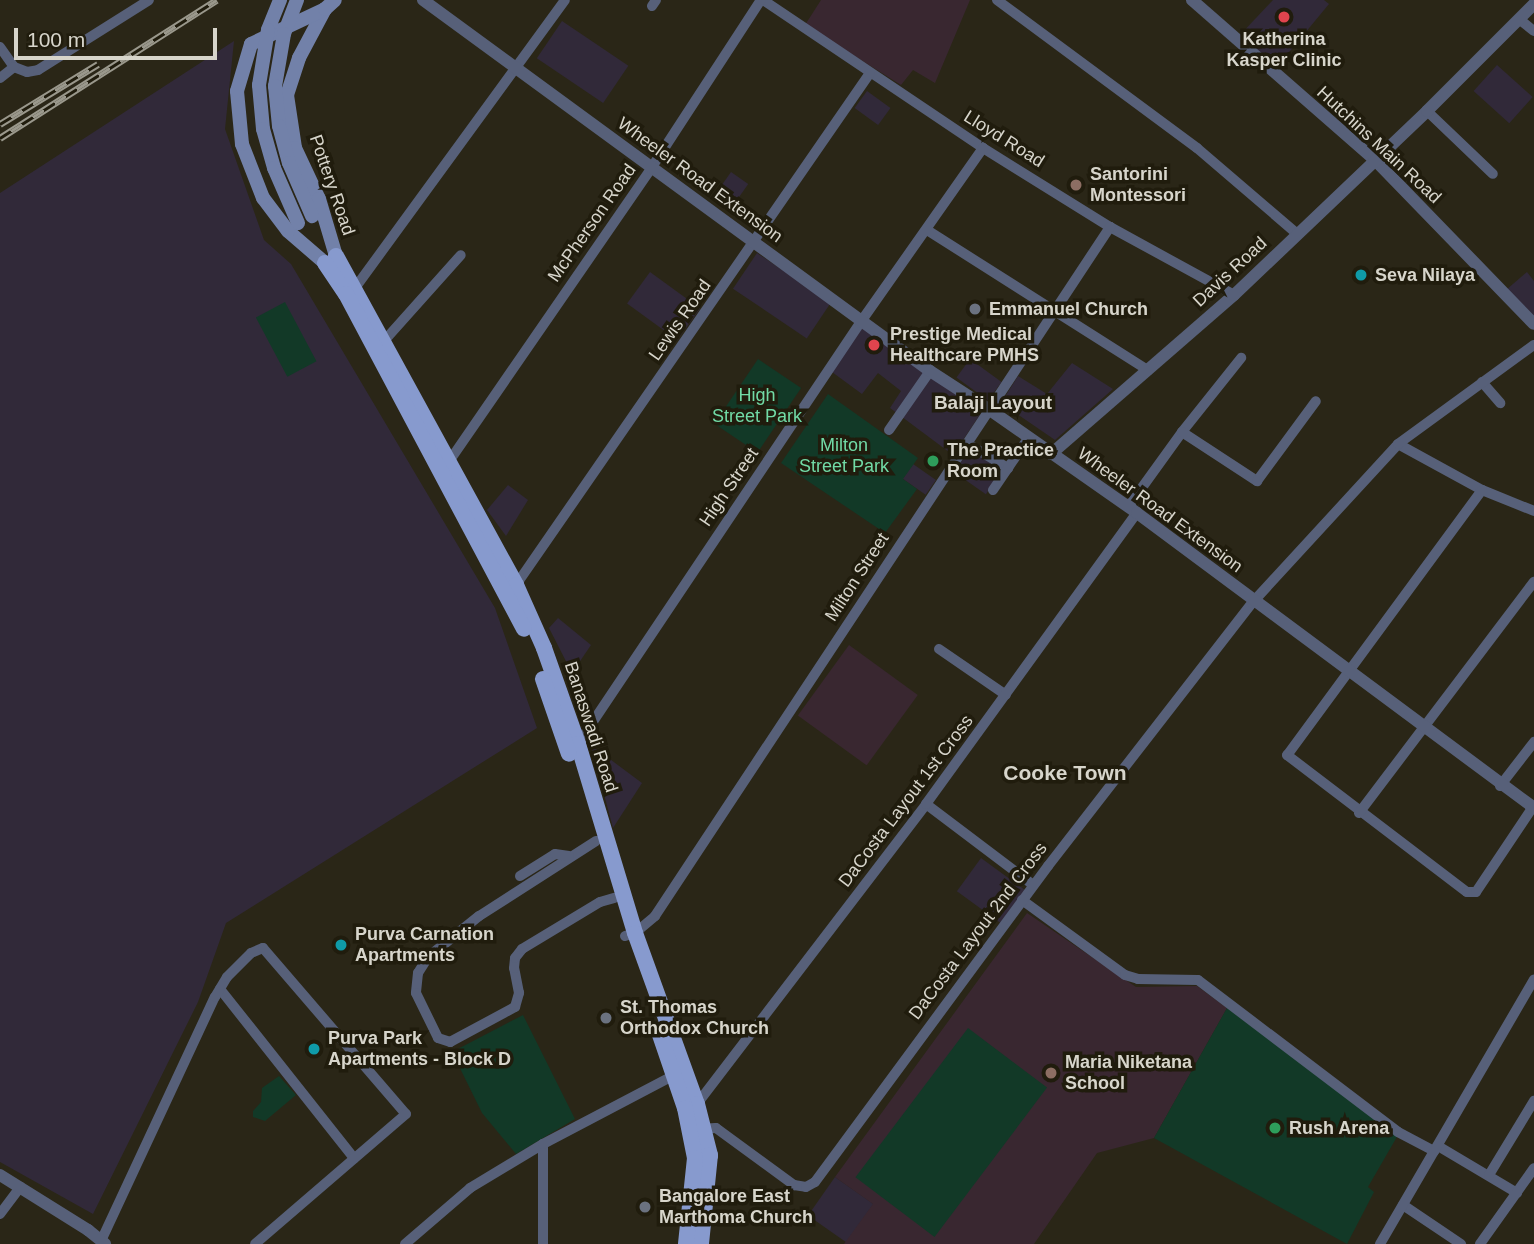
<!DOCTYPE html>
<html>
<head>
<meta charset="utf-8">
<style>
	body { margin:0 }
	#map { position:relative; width:1534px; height:1244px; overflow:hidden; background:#2a2617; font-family:Helvetica,sans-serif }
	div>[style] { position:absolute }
	.commercial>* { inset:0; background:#312939; transform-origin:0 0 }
	.education>* { inset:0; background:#392730; transform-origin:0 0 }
	.green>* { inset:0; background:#123927; transform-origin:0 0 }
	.minor>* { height:10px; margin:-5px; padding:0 5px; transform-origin:5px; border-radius:5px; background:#576079 }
	.tertiary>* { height:12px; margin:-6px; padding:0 6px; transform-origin:6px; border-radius:6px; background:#576079 }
	.secondary>* { height:14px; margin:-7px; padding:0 7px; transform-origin:7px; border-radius:7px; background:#7281a9 }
	.primary>* { height:16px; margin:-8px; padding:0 8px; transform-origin:8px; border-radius:8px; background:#879ace }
	.rail>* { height:7px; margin-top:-3.5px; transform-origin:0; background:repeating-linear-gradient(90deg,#201c0d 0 13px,#9a988c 0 26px); box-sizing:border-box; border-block:2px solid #9a988c }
	.secondary-bridge>* { height:14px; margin:-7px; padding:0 7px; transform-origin:7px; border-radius:7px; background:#7281a9 }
	.dots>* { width:19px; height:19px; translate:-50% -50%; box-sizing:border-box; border:4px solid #201c0d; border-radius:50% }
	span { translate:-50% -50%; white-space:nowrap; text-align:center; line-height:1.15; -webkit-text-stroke:7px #201c0d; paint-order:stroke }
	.poi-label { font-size:18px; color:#d7d5cb; font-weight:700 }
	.left { translate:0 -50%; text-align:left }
	.street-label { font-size:18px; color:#d7d5cb }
	.park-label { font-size:18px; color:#71daa6 }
	.neighbourhood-label { font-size:19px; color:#d7d5cb; font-weight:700 }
	.quarter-label { font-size:21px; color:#d7d5cb; font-weight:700 }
	.scale { position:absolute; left:14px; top:28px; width:203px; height:32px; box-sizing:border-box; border:4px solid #d7d5cb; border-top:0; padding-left:9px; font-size:21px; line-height:24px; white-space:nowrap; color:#d7d5cb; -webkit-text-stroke:5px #201c0d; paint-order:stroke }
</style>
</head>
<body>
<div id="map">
	<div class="commercial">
		<div style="clip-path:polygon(1273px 0,1324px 0,1329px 4px,1276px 68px,1239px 36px)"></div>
		<div style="left:562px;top:21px;width:80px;height:45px;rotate:34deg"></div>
		<div style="clip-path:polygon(234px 41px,225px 129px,264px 240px,291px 264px,495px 608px,537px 728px,226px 923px,198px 1002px,93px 1214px,0 1162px,0 193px)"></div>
		<div style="left:1497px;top:65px;width:48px;height:35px;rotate:42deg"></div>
		<div style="left:867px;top:91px;width:29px;height:21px;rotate:36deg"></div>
		<div style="left:731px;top:172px;width:21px;height:32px;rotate:35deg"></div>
		<div style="left:757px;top:253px;width:89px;height:43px;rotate:34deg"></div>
		<div style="left:650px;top:272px;width:62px;height:39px;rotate:36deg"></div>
		<div style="clip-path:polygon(1527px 272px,1534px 281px,1534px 320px,1506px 290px)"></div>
		<div style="clip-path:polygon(862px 327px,981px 413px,953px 455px,890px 408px,901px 391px,878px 373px,862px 394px,832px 372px)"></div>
		<div style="left:970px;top:359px;width:39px;height:23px;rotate:36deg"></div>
		<div style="clip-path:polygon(1072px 363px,1113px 389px,1055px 440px,1001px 403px,1018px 376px,1047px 394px)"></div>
		<div style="left:970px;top:449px;width:39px;height:28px;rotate:35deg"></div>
		<div style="left:913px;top:464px;width:28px;height:18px;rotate:35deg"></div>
		<div style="clip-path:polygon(508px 485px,528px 500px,506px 536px,487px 510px)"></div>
		<div style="clip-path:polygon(558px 618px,591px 645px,572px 673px,549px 628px)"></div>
		<div style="clip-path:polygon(591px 745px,642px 783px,613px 828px)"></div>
		<div style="left:981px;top:858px;width:54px;height:41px;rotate:36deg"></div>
		<div style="left:835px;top:1177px;width:47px;height:47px;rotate:35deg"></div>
	</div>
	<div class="education">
		<div style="clip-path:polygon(821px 0,970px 0,935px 83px,913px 70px,901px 85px,805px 25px)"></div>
		<div style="left:849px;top:645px;width:85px;height:87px;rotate:36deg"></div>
		<div style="clip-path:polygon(1027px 913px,1136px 987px,1197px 986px,1227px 1008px,1154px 1138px,1097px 1153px,1034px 1244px,844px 1244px,873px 1204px,835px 1177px)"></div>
	</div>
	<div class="green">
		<div style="left:285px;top:302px;width:67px;height:33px;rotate:62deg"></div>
		<div style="left:758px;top:359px;width:52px;height:78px;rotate:34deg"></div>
		<div style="clip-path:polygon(828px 394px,918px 458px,903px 479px,917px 489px,885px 533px,781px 463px)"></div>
		<div style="clip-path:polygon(1227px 1008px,1398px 1135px,1368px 1187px,1374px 1192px,1347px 1244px,1154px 1138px)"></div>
		<div style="clip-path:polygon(523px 1015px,575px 1119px,516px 1154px,482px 1113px,452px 1052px)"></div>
		<div style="left:968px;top:1028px;width:99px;height:187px;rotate:37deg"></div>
		<div style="clip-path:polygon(279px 1076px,296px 1095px,265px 1121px,253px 1117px,253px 1111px,261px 1102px,262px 1088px)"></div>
	</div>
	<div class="minor">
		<div style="left:763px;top:0;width:265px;rotate:33.9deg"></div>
		<div style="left:983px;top:148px;width:150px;rotate:31.9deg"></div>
		<div style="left:1110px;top:227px;width:141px;rotate:28.7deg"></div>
		<div style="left:997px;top:0;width:249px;rotate:36.5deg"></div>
		<div style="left:1197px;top:148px;width:130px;rotate:40.6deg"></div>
		<div style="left:652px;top:6px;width:7px;rotate:-56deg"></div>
		<div style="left:1519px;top:19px;width:19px;rotate:39deg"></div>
		<div style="left:0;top:47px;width:24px;rotate:55deg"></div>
		<div style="left:14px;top:67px;width:14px;rotate:21deg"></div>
		<div style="left:27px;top:72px;width:11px;rotate:-10deg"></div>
		<div style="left:38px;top:70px;width:131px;rotate:-32.2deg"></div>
		<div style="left:0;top:78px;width:18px;rotate:-38deg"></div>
		<div style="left:1427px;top:111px;width:91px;rotate:43.7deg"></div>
		<div style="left:927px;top:230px;width:262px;rotate:32.4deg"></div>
		<div style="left:355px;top:288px;width:356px;rotate:-53.9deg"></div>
		<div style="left:384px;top:341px;width:115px;rotate:-48.2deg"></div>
		<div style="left:1482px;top:382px;width:28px;rotate:49deg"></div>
		<div style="left:889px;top:430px;width:72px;rotate:-55.2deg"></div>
		<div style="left:1182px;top:432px;width:95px;rotate:-51.4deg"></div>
		<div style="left:968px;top:444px;width:47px;rotate:31deg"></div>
		<div style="left:1398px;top:444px;width:96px;rotate:28.7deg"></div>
		<div style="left:1482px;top:490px;width:56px;rotate:22deg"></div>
		<div style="left:448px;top:463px;width:359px;rotate:-55.4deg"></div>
		<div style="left:652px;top:167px;width:199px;rotate:-56.9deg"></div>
		<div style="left:993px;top:490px;width:64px;rotate:-55.8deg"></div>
		<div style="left:1482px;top:490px;width:329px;rotate:126.3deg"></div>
		<div style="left:1287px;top:755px;width:226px;rotate:37.3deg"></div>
		<div style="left:1467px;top:892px;width:9px"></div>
		<div style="left:1476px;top:892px;width:102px;rotate:-56.2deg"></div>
		<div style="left:1128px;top:507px;width:92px;rotate:-54.2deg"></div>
		<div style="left:1182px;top:432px;width:90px;rotate:33.2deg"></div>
		<div style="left:1257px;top:481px;width:99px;rotate:-53.6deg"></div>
		<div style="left:516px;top:585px;width:622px;rotate:-55.34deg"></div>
		<div style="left:939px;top:649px;width:81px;rotate:34.5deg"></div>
		<div style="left:578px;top:744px;width:507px;rotate:-56.18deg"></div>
		<div style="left:860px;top:323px;width:214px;rotate:-54.9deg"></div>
		<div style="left:1500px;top:786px;width:56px;rotate:-52.3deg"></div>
		<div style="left:926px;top:804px;width:134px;rotate:37.1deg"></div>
		<div style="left:1359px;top:813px;width:290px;rotate:-52.9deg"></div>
		<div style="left:596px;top:841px;width:139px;rotate:147.3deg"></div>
		<div style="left:479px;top:916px;width:65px;rotate:141.2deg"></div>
		<div style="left:428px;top:957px;width:19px;rotate:122deg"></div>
		<div style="left:418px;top:973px;width:20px;rotate:96deg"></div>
		<div style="left:416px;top:993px;width:50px;rotate:63.9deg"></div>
		<div style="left:438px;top:1038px;width:13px;rotate:18deg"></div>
		<div style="left:450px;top:1042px;width:74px;rotate:-28.3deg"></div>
		<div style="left:515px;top:1007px;width:15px;rotate:-74deg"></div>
		<div style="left:519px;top:993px;width:25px;rotate:-101deg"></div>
		<div style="left:514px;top:968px;width:10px;rotate:-84deg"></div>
		<div style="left:515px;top:958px;width:11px;rotate:-52deg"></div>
		<div style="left:522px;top:949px;width:91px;rotate:-31.1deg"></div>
		<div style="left:600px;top:902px;width:15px;rotate:-16deg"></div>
		<div style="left:520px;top:876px;width:41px;rotate:-32.2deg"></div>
		<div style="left:555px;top:854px;width:14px;rotate:8deg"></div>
		<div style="left:1022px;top:900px;width:127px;rotate:36.1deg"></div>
		<div style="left:1125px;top:975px;width:14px;rotate:17deg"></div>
		<div style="left:1138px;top:979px;width:60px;rotate:1deg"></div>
		<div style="left:1198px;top:980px;width:251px;rotate:37.2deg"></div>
		<div style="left:1398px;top:1132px;width:41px;rotate:27.8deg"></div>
		<div style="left:625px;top:936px;width:10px;rotate:-17deg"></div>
		<div style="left:635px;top:933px;width:26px;rotate:-40deg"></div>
		<div style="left:655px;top:916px;width:826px;rotate:-56.56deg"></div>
		<div style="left:220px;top:989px;width:216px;rotate:51.6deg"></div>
		<div style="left:697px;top:1104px;width:377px;rotate:-52.6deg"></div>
		<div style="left:926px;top:804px;width:359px;rotate:-54.1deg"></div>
		<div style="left:698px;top:1129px;width:18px;rotate:-3deg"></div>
		<div style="left:716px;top:1128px;width:97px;rotate:36.2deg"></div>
		<div style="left:794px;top:1185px;width:12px;rotate:9deg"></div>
		<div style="left:806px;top:1187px;width:10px;rotate:-29deg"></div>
		<div style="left:815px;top:1182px;width:393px;rotate:-53.6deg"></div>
		<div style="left:1048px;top:866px;width:333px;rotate:-52.2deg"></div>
		<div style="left:1252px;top:603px;width:216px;rotate:-47.4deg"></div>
		<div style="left:1398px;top:444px;width:168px;rotate:-36.1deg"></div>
		<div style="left:1438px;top:1146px;width:92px;rotate:30.7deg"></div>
		<div style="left:1489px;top:1175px;width:87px;rotate:-58.7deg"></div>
		<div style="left:1403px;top:1205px;width:70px;rotate:33.9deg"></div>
		<div style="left:0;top:1214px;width:34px;rotate:-53deg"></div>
		<div style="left:101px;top:1241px;width:269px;rotate:-65deg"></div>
		<div style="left:215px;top:997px;width:23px;rotate:-59deg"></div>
		<div style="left:227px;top:977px;width:34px;rotate:-45deg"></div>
		<div style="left:251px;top:953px;width:13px;rotate:-23deg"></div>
		<div style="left:263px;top:948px;width:219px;rotate:49.3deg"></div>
		<div style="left:406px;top:1114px;width:199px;rotate:139.3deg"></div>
		<div style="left:405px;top:1244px;width:86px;rotate:-40.7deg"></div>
		<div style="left:470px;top:1188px;width:85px;rotate:-31.1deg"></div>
		<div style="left:543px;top:1244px;width:100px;rotate:-90deg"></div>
		<div style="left:543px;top:1144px;width:153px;rotate:-27.7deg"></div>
		<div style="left:1380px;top:1244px;width:306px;rotate:-59.8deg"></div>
		<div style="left:1480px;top:1244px;width:93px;rotate:-54.6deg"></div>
	</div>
	<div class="tertiary">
		<div style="left:423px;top:0;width:628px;rotate:36.2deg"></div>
		<div style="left:930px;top:371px;width:72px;rotate:33deg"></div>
		<div style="left:990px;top:410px;width:179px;rotate:35deg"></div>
		<div style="left:1137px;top:513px;width:495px;rotate:36.6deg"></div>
		<div style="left:1192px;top:0;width:243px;rotate:41.2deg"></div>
		<div style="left:1375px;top:160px;width:228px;rotate:45.9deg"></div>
		<div style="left:1051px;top:454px;width:242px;rotate:-41deg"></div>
		<div style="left:1234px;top:295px;width:267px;rotate:-43.6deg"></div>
		<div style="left:1427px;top:111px;width:151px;rotate:-45deg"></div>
		<div style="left:0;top:1175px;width:104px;rotate:32deg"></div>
		<div style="left:88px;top:1230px;width:22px;rotate:39deg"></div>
	</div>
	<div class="secondary">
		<div style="left:325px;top:9px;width:55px;rotate:118deg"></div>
		<div style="left:299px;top:58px;width:39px;rotate:108deg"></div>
		<div style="left:287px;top:95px;width:54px;rotate:81.4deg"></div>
		<div style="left:295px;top:148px;width:56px;rotate:64.8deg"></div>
		<div style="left:319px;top:199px;width:59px;rotate:73.4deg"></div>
		<div style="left:325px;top:263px;width:49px;rotate:-139.1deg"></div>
		<div style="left:288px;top:231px;width:41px;rotate:-127.1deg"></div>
		<div style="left:263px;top:198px;width:58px;rotate:-111.3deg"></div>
		<div style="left:242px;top:144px;width:53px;rotate:-95.4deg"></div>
		<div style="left:237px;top:91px;width:49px;rotate:-73.4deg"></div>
		<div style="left:251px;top:44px;width:82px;rotate:-25.3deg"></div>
		<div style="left:325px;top:9px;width:13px;rotate:-42deg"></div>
	</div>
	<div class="primary">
		<div style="left:336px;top:256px;width:375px;rotate:61.3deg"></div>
		<div style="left:516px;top:585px;width:69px;rotate:66deg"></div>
		<div style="left:544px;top:648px;width:102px;rotate:70.5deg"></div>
		<div style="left:578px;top:744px;width:197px;rotate:73.2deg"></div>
		<div style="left:635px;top:933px;width:182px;rotate:70.1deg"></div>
		<div style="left:697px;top:1104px;width:53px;rotate:75.7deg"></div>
		<div style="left:710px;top:1155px;width:89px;rotate:95.8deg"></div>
		<div style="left:325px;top:263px;width:37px;rotate:56deg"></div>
		<div style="left:346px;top:294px;width:379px;rotate:62deg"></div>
		<div style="left:543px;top:679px;width:79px;rotate:70.9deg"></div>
		<div style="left:660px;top:1035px;width:77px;rotate:71.1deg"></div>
		<div style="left:685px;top:1108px;width:51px;rotate:78.7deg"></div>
		<div style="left:695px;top:1158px;width:86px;rotate:96deg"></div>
	</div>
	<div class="rail">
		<div style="left:0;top:124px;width:115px;rotate:-31.5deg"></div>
		<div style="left:0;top:138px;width:257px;rotate:-32.5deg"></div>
	</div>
	<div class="secondary-bridge">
		<div style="left:280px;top:0;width:32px;rotate:112deg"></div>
		<div style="left:268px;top:30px;width:56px;rotate:99.3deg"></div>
		<div style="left:259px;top:85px;width:44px;rotate:84.8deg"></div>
		<div style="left:263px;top:129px;width:41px;rotate:74.2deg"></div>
		<div style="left:274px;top:168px;width:60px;rotate:66.4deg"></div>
		<div style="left:297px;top:0;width:36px;rotate:111deg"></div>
		<div style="left:284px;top:34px;width:53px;rotate:99.8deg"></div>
		<div style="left:275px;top:86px;width:40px;rotate:84.3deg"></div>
		<div style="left:279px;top:126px;width:38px;rotate:75deg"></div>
		<div style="left:289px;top:163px;width:58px;rotate:66.5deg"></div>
	</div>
	<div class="dots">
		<div style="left:1284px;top:17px;background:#e0444e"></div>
		<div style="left:1076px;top:185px;background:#8d6e63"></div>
		<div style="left:1361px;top:275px;background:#0f9aa8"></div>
		<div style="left:975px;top:309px;background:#6b7280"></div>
		<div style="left:874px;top:345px;background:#e0444e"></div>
		<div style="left:933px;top:461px;background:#2e9e5b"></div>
		<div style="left:341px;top:945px;background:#0f9aa8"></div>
		<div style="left:606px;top:1018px;background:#6b7280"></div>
		<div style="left:314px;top:1049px;background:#0f9aa8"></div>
		<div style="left:1051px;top:1073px;background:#8d6e63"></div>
		<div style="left:1275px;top:1128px;background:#2e9e5b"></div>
		<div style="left:645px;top:1207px;background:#6b7280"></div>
	</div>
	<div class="poi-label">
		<span style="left:1284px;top:50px">Katherina<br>Kasper Clinic</span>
		<span class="left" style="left:1090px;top:185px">Santorini<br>Montessori</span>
		<span class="left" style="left:1375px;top:275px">Seva Nilaya</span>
		<span class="left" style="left:989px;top:309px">Emmanuel Church</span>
		<span class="left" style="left:890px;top:345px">Prestige Medical<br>Healthcare PMHS</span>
		<span class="left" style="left:947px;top:461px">The Practice<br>Room</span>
		<span class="left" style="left:355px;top:945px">Purva Carnation<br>Apartments</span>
		<span class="left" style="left:620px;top:1018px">St. Thomas<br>Orthodox Church</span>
		<span class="left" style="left:328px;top:1049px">Purva Park<br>Apartments - Block D</span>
		<span class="left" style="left:1065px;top:1073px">Maria Niketana<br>School</span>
		<span class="left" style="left:1289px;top:1128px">Rush Arena</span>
		<span class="left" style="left:659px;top:1207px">Bangalore East<br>Marthoma Church</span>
	</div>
	<div class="street-label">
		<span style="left:1004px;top:139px;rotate:32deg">Lloyd Road</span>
		<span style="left:1379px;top:145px;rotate:43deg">Hutchins Main Road</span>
		<span style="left:700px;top:180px;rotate:36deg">Wheeler Road Extension</span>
		<span style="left:332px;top:185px;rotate:71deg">Pottery Road</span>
		<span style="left:592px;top:223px;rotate:-55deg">McPherson Road</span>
		<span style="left:1230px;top:272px;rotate:-43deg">Davis Road</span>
		<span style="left:680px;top:320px;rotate:-55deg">Lewis Road</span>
		<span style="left:729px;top:487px;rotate:-56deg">High Street</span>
		<span style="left:1160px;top:510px;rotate:36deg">Wheeler Road Extension</span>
		<span style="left:857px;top:577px;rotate:-57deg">Milton Street</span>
		<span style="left:591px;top:727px;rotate:72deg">Banaswadi Road</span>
		<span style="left:906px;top:801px;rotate:-53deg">DaCosta Layout 1st Cross</span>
		<span style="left:978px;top:931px;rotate:-53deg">DaCosta Layout 2nd Cross</span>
	</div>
	<div class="park-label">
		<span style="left:757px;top:406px">High<br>Street Park</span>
		<span style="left:844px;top:456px">Milton<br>Street Park</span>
	</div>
	<div class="neighbourhood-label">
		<span style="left:993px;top:403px">Balaji Layout</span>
	</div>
	<div class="quarter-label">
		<span style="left:1065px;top:773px">Cooke Town</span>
	</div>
	<div class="scale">100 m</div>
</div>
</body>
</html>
